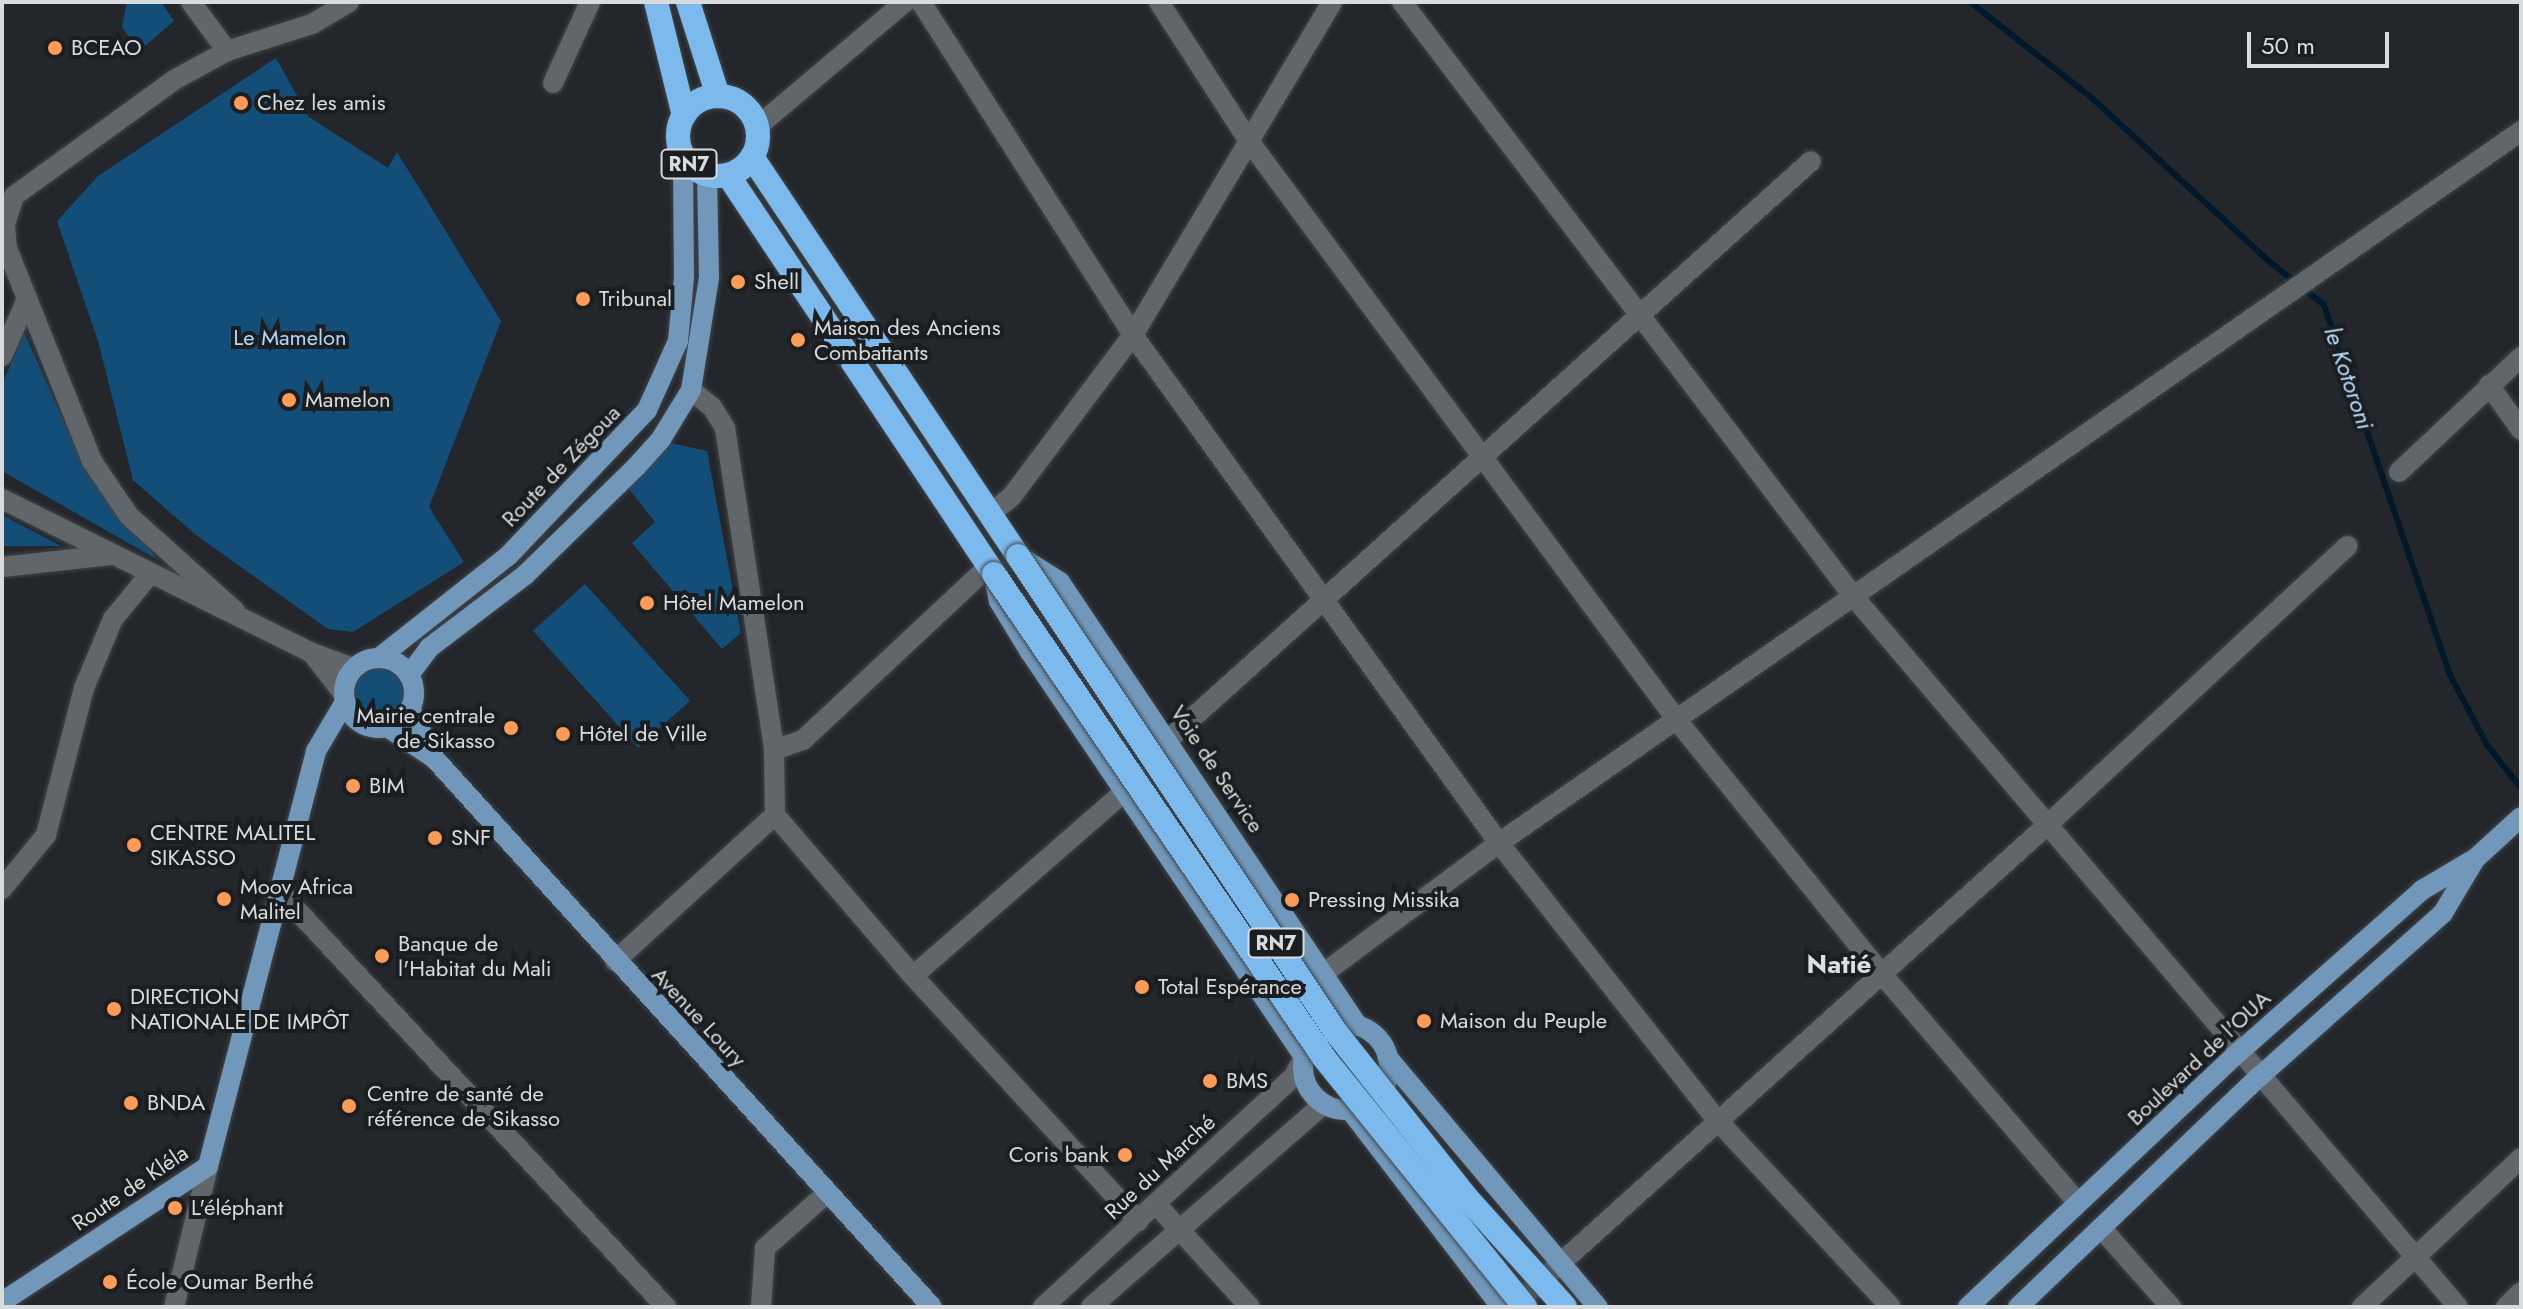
<!DOCTYPE html>
<html>
<head>
<meta charset="utf-8">
<style>
	body { margin:0 }
	#map { position:relative; width:2523px; height:1309px; overflow:hidden; background:#23272b; font-family:Jost,sans-serif }
	div>[style] { position:absolute }
	.green>* { inset:0; background:#124e78; transform-origin:0 0 }
	.round { border-radius:50% }
	.stream>* { height:6px; margin:-3px; padding:0 3px; transform-origin:3px; border-radius:3px; background:#01182a }
	.roads { filter:drop-shadow(0 0 2px #414549) drop-shadow(0 0 2px #414549) }
	.minor>* { height:20px; margin:-10px; padding:0 10px; transform-origin:10px; border-radius:10px; background:#61666b }
	.major>* { height:20px; margin:-10px; padding:0 10px; transform-origin:10px; border-radius:10px; background:#7198ba }
	.major>.ring { margin:-10px; padding:0; box-sizing:content-box; background:none; border:20px solid #7198ba; border-radius:50% }
	.highway>* { height:24px; margin:-12px; padding:0 12px; transform-origin:12px; border-radius:12px; background:#7cbaee }
	.highway>.ring { margin:-12px; padding:0; box-sizing:content-box; background:none; border:24px solid #7cbaee; border-radius:50% }
	.bridges { filter:drop-shadow(0 0 2px #414549) drop-shadow(0 0 2px #414549) }
	.highway-bridge>* { height:24px; margin:-12px; padding:0 12px; transform-origin:12px; border-radius:12px; background:#7cbaee }
	.dots>* { width:22px; height:22px; translate:-50% -50%; box-sizing:border-box; border:4px solid #1a1e21; border-radius:50% }
	span { translate:-50% -50%; white-space:nowrap; text-align:center; line-height:1.15; -webkit-text-stroke:8px #1a1e21; paint-order:stroke }
	.shield-label span { padding:2px 6px; background:#1a1e21; border:2px solid; border-radius:6px; -webkit-text-stroke-width:0 }
	.shield-label { font-size:20px; color:#d9dcdf; font-weight:700 }
	.poi-label { font-size:22px; color:#d9dcdf }
	.left { translate:0 -50%; text-align:left }
	.right { translate:-100% -50%; text-align:right }
	.park-label { font-size:22px; color:#b2d7f7 }
	.street-label { font-size:22px; color:#d9dcdf }
	.water-label { font-size:24px; color:#b9defe; font-style:italic }
	.quarter-label { font-size:26px; color:#d9dfe4; font-weight:700 }
	.frame { position:absolute; inset:0; border:4px solid #d9dcdf; pointer-events:none }
	.scale { position:absolute; left:2247px; top:32px; width:142px; height:36px; box-sizing:border-box; border:4px solid #d9dcdf; border-top:0; padding-left:10px; font-size:24px; line-height:28px; white-space:nowrap; color:#d9dcdf; -webkit-text-stroke:6px #1a1e21; paint-order:stroke }
</style>
</head>
<body>
<div id="map">
	<div class="green">
		<div style="clip-path:polygon(127px 2px,161px 2px,174px 21px,139px 51px,122px 27px)"></div>
		<div style="clip-path:polygon(276px 58px,309px 117px,388px 168px,397px 152px,501px 321px,429px 507px,464px 562px,353px 632px,328px 629px,196px 535px,133px 480px,98px 341px,57px 221px,98px 176px)"></div>
		<div style="clip-path:polygon(24px 332px,82px 462px,158px 560px,2px 471px,2px 385px)"></div>
		<div style="clip-path:polygon(670px 443px,707px 451px,741px 633px,722px 649px,632px 543px,655px 522px,626px 485px)"></div>
		<div style="clip-path:polygon(2px 515px,61px 546px,2px 546px)"></div>
		<div style="left:585px;top:584px;width:157px;height:70px;rotate:48deg"></div>
		<div class="round" style="left:353px;top:666px;width:52px;height:52px"></div>
	</div>
	<div class="stream">
		<div style="left:1970px;top:2px;width:155px;rotate:38.2deg"></div>
		<div style="left:2092px;top:98px;width:242px;rotate:42.7deg"></div>
		<div style="left:2270px;top:262px;width:69px;rotate:38.5deg"></div>
		<div style="left:2324px;top:305px;width:389px;rotate:71.2deg"></div>
		<div style="left:2449px;top:673px;width:81px;rotate:62.2deg"></div>
		<div style="left:2487px;top:745px;width:55px;rotate:51.7deg"></div>
	</div>
	<div class="roads">
		<div class="minor">
			<div style="left:191px;top:2px;width:61px;rotate:53.7deg"></div>
			<div style="left:921px;top:2px;width:395px;rotate:57.5deg"></div>
			<div style="left:1133px;top:335px;width:626px;rotate:54.23deg"></div>
			<div style="left:1499px;top:843px;width:352px;rotate:51.8deg"></div>
			<div style="left:1717px;top:1120px;width:255px;rotate:47.1deg"></div>
			<div style="left:1159px;top:2px;width:166px;rotate:57.1deg"></div>
			<div style="left:1249px;top:141px;width:719px;rotate:53.54deg"></div>
			<div style="left:1676px;top:719px;width:326px;rotate:51.1deg"></div>
			<div style="left:1881px;top:973px;width:303px;rotate:49.4deg"></div>
			<div style="left:1402px;top:2px;width:747px;rotate:52.78deg"></div>
			<div style="left:1854px;top:597px;width:932px;rotate:49.61deg"></div>
			<div style="left:553px;top:83px;width:89px;rotate:-65.4deg"></div>
			<div style="left:757px;top:127px;width:194px;rotate:-40.2deg"></div>
			<div style="left:2px;top:356px;width:62px;rotate:-66.3deg"></div>
			<div style="left:2489px;top:385px;width:55px;rotate:54.6deg"></div>
			<div style="left:691px;top:390px;width:27px;rotate:39deg"></div>
			<div style="left:712px;top:407px;width:25px;rotate:58deg"></div>
			<div style="left:725px;top:428px;width:326px;rotate:81.3deg"></div>
			<div style="left:774px;top:750px;width:65px;rotate:89.1deg"></div>
			<div style="left:775px;top:815px;width:212px;rotate:49.4deg"></div>
			<div style="left:913px;top:976px;width:333px;rotate:47.4deg"></div>
			<div style="left:2399px;top:472px;width:168px;rotate:-43.3deg"></div>
			<div style="left:2px;top:499px;width:346px;rotate:26.4deg"></div>
			<div style="left:312px;top:653px;width:44px;rotate:20.1deg"></div>
			<div style="left:990px;top:514px;width:28px;rotate:-39deg"></div>
			<div style="left:1012px;top:496px;width:201px;rotate:-53.1deg"></div>
			<div style="left:1133px;top:335px;width:388px;rotate:-59.1deg"></div>
			<div style="left:2px;top:567px;width:109px;rotate:-6.3deg"></div>
			<div style="left:235px;top:611px;width:142px;rotate:-138.1deg"></div>
			<div style="left:129px;top:516px;width:66px;rotate:-123.9deg"></div>
			<div style="left:92px;top:461px;width:228px;rotate:-111.8deg"></div>
			<div style="left:7px;top:249px;width:25px;rotate:-95deg"></div>
			<div style="left:5px;top:224px;width:29px;rotate:-72deg"></div>
			<div style="left:14px;top:196px;width:198px;rotate:-35.9deg"></div>
			<div style="left:174px;top:80px;width:60px;rotate:-28.7deg"></div>
			<div style="left:227px;top:51px;width:89px;rotate:-17.6deg"></div>
			<div style="left:312px;top:24px;width:43px;rotate:-30.7deg"></div>
			<div style="left:312px;top:653px;width:51px;rotate:52.2deg"></div>
			<div style="left:1168px;top:740px;width:865px;rotate:-42deg"></div>
			<div style="left:774px;top:750px;width:31px;rotate:-19deg"></div>
			<div style="left:803px;top:740px;width:255px;rotate:-43.1deg"></div>
			<div style="left:2px;top:889px;width:70px;rotate:-50.8deg"></div>
			<div style="left:46px;top:835px;width:152px;rotate:-75.5deg"></div>
			<div style="left:84px;top:688px;width:75px;rotate:-67.2deg"></div>
			<div style="left:113px;top:619px;width:58px;rotate:-50.6deg"></div>
			<div style="left:278px;top:890px;width:570px;rotate:47.06deg"></div>
			<div style="left:615px;top:961px;width:217px;rotate:-42.4deg"></div>
			<div style="left:1324px;top:973px;width:218px;rotate:-36.6deg"></div>
			<div style="left:1499px;top:843px;width:1246px;rotate:-34.86deg"></div>
			<div style="left:913px;top:976px;width:280px;rotate:-41.1deg"></div>
			<div style="left:1156px;top:1204px;width:139px;rotate:47.6deg"></div>
			<div style="left:2101px;top:1228px;width:106px;rotate:48.5deg"></div>
			<div style="left:174px;top:1307px;width:145px;rotate:-76.4deg"></div>
			<div style="left:761px;top:1307px;width:59px;rotate:-86.1deg"></div>
			<div style="left:765px;top:1248px;width:83px;rotate:-41.6deg"></div>
			<div style="left:1043px;top:1307px;width:341px;rotate:-42.6deg"></div>
			<div style="left:1294px;top:1076px;width:21px;rotate:-62deg"></div>
			<div style="left:1091px;top:1307px;width:309px;rotate:-41.1deg"></div>
			<div style="left:1512px;top:1307px;width:717px;rotate:-42.01deg"></div>
			<div style="left:2045px;top:827px;width:413px;rotate:-42.9deg"></div>
			<div style="left:2362px;top:1307px;width:218px;rotate:-43.1deg"></div>
			<div style="left:2506px;top:1307px;width:21px;rotate:-45deg"></div>
		</div>
		<div class="major">
			<div style="left:1022px;top:558px;width:45px;rotate:32.3deg"></div>
			<div style="left:1060px;top:582px;width:535px;rotate:56.13deg"></div>
			<div style="left:996px;top:586px;width:15px;rotate:79deg"></div>
			<div style="left:999px;top:601px;width:60px;rotate:58.7deg"></div>
			<div style="left:1030px;top:652px;width:489px;rotate:55.9deg"></div>
			<div style="left:380px;top:657px;width:164px;rotate:-38.3deg"></div>
			<div style="left:509px;top:555px;width:200px;rotate:-46.4deg"></div>
			<div style="left:647px;top:410px;width:76px;rotate:-65.8deg"></div>
			<div style="left:678px;top:341px;width:64px;rotate:-84.6deg"></div>
			<div style="left:684px;top:277px;width:121px;rotate:-90.5deg"></div>
			<div class="ring" style="left:344px;top:658px;width:50px;height:50px"></div>
			<div style="left:409px;top:675px;width:34px;rotate:-53deg"></div>
			<div style="left:429px;top:648px;width:121px;rotate:-37.2deg"></div>
			<div style="left:525px;top:575px;width:155px;rotate:-44.2deg"></div>
			<div style="left:636px;top:467px;width:38px;rotate:-48deg"></div>
			<div style="left:661px;top:439px;width:57px;rotate:-58.5deg"></div>
			<div style="left:691px;top:390px;width:114px;rotate:-80.9deg"></div>
			<div style="left:709px;top:277px;width:102px;rotate:-91.1deg"></div>
			<div style="left:410px;top:709px;width:55px;rotate:63.9deg"></div>
			<div style="left:387px;top:727px;width:56px;rotate:33.4deg"></div>
			<div style="left:434px;top:758px;width:741px;rotate:47.79deg"></div>
			<div class="ring" style="left:1303px;top:1024px;width:66px;height:66px"></div>
			<div style="left:1388px;top:1058px;width:326px;rotate:49.9deg"></div>
			<div style="left:1350px;top:1110px;width:248px;rotate:52.5deg"></div>
			<div style="left:2px;top:1302px;width:247px;rotate:-33.4deg"></div>
			<div style="left:208px;top:1166px;width:429px;rotate:-75.4deg"></div>
			<div style="left:316px;top:751px;width:57px;rotate:-59.4deg"></div>
			<div style="left:1968px;top:1307px;width:371px;rotate:-43.3deg"></div>
			<div style="left:2238px;top:1053px;width:246px;rotate:-41.5deg"></div>
			<div style="left:2422px;top:890px;width:57px;rotate:-30.6deg"></div>
			<div style="left:2018px;top:1307px;width:333px;rotate:-43.7deg"></div>
			<div style="left:2259px;top:1077px;width:246px;rotate:-41.7deg"></div>
			<div style="left:2443px;top:913px;width:63px;rotate:-59.3deg"></div>
			<div style="left:2475px;top:859px;width:62px;rotate:-42.4deg"></div>
		</div>
		<div class="highway">
			<div style="left:656px;top:2px;width:117px;rotate:76.2deg"></div>
			<div style="left:688px;top:2px;width:99px;rotate:72.3deg"></div>
			<div class="ring" style="left:678px;top:96px;width:56px;height:56px"></div>
			<div style="left:752px;top:157px;width:480px;rotate:56.3deg"></div>
			<div style="left:728px;top:175px;width:480px;rotate:56.3deg"></div>
		</div>
	</div>
	<div class="bridges">
		<div class="highway-bridge">
			<div style="left:1018px;top:556px;width:571px;rotate:56.28deg"></div>
			<div style="left:1335px;top:1031px;width:211px;rotate:51.7deg"></div>
			<div style="left:1466px;top:1197px;width:148px;rotate:48deg"></div>
			<div style="left:994px;top:574px;width:587px;rotate:55.69deg"></div>
			<div style="left:1325px;top:1059px;width:319px;rotate:51.1deg"></div>
		</div>
	</div>
	<div class="dots">
		<div style="left:55px;top:48px;background:#fe9c57"></div>
		<div style="left:241px;top:103px;background:#fe9c57"></div>
		<div style="left:738px;top:282px;background:#fe9c57"></div>
		<div style="left:583px;top:299px;background:#fe9c57"></div>
		<div style="left:798px;top:340px;background:#fe9c57"></div>
		<div style="left:289px;top:400px;background:#fe9c57"></div>
		<div style="left:647px;top:603px;background:#fe9c57"></div>
		<div style="left:511px;top:728px;background:#fe9c57"></div>
		<div style="left:563px;top:734px;background:#fe9c57"></div>
		<div style="left:353px;top:786px;background:#fe9c57"></div>
		<div style="left:435px;top:838px;background:#fe9c57"></div>
		<div style="left:134px;top:845px;background:#fe9c57"></div>
		<div style="left:224px;top:899px;background:#fe9c57"></div>
		<div style="left:1292px;top:900px;background:#fe9c57"></div>
		<div style="left:382px;top:956px;background:#fe9c57"></div>
		<div style="left:1142px;top:987px;background:#fe9c57"></div>
		<div style="left:114px;top:1009px;background:#fe9c57"></div>
		<div style="left:1424px;top:1021px;background:#fe9c57"></div>
		<div style="left:1210px;top:1081px;background:#fe9c57"></div>
		<div style="left:131px;top:1103px;background:#fe9c57"></div>
		<div style="left:349px;top:1106px;background:#fe9c57"></div>
		<div style="left:1125px;top:1155px;background:#fe9c57"></div>
		<div style="left:175px;top:1208px;background:#fe9c57"></div>
		<div style="left:110px;top:1282px;background:#fe9c57"></div>
	</div>
	<div class="shield-label">
		<span style="left:689px;top:164px">RN7</span>
		<span style="left:1276px;top:943px">RN7</span>
	</div>
	<div class="poi-label">
		<span class="left" style="left:71px;top:48px">BCEAO</span>
		<span class="left" style="left:257px;top:103px">Chez les amis</span>
		<span class="left" style="left:754px;top:282px">Shell</span>
		<span class="left" style="left:599px;top:299px">Tribunal</span>
		<span class="left" style="left:814px;top:340px">Maison des Anciens<br>Combattants</span>
		<span class="left" style="left:305px;top:400px">Mamelon</span>
		<span class="left" style="left:663px;top:603px">Hôtel Mamelon</span>
		<span class="right" style="left:495px;top:728px">Mairie centrale<br>de Sikasso</span>
		<span class="left" style="left:579px;top:734px">Hôtel de Ville</span>
		<span class="left" style="left:369px;top:786px">BIM</span>
		<span class="left" style="left:150px;top:845px">CENTRE MALITEL<br>SIKASSO</span>
		<span class="left" style="left:451px;top:838px">SNF</span>
		<span class="left" style="left:240px;top:899px">Moov Africa<br>Malitel</span>
		<span class="left" style="left:1308px;top:900px">Pressing Missika</span>
		<span class="left" style="left:398px;top:956px">Banque de<br>l'Habitat du Mali</span>
		<span class="left" style="left:1158px;top:987px">Total Espérance</span>
		<span class="left" style="left:130px;top:1009px">DIRECTION<br>NATIONALE DE IMPÔT</span>
		<span class="left" style="left:1440px;top:1021px">Maison du Peuple</span>
		<span class="left" style="left:1226px;top:1081px">BMS</span>
		<span class="left" style="left:367px;top:1106px">Centre de santé de<br>référence de Sikasso</span>
		<span class="left" style="left:147px;top:1103px">BNDA</span>
		<span class="right" style="left:1109px;top:1155px">Coris bank</span>
		<span class="left" style="left:191px;top:1208px">L'éléphant</span>
		<span class="left" style="left:126px;top:1282px">École Oumar Berthé</span>
	</div>
	<div class="park-label">
		<span style="left:290px;top:338px">Le Mamelon</span>
	</div>
	<div class="street-label">
		<span style="left:561px;top:466px;rotate:-46deg">Route de Zégoua</span>
		<span style="left:1217px;top:769px;rotate:56deg">Voie de Service</span>
		<span style="left:699px;top:1017px;rotate:47deg">Avenue Loury</span>
		<span style="left:2199px;top:1058px;rotate:-43deg">Boulevard de l'OUA</span>
		<span style="left:1160px;top:1167px;rotate:-43deg">Rue du Marché</span>
		<span style="left:130px;top:1188px;rotate:-34deg">Route de Kléla</span>
	</div>
	<div class="water-label">
		<span style="left:2349px;top:378px;rotate:71deg">le Kotoroni</span>
	</div>
	<div class="quarter-label">
		<span style="left:1839px;top:965px">Natié</span>
	</div>
	<div class="frame"></div>
	<div class="scale">50 m</div>
</div>
</body>
</html>
